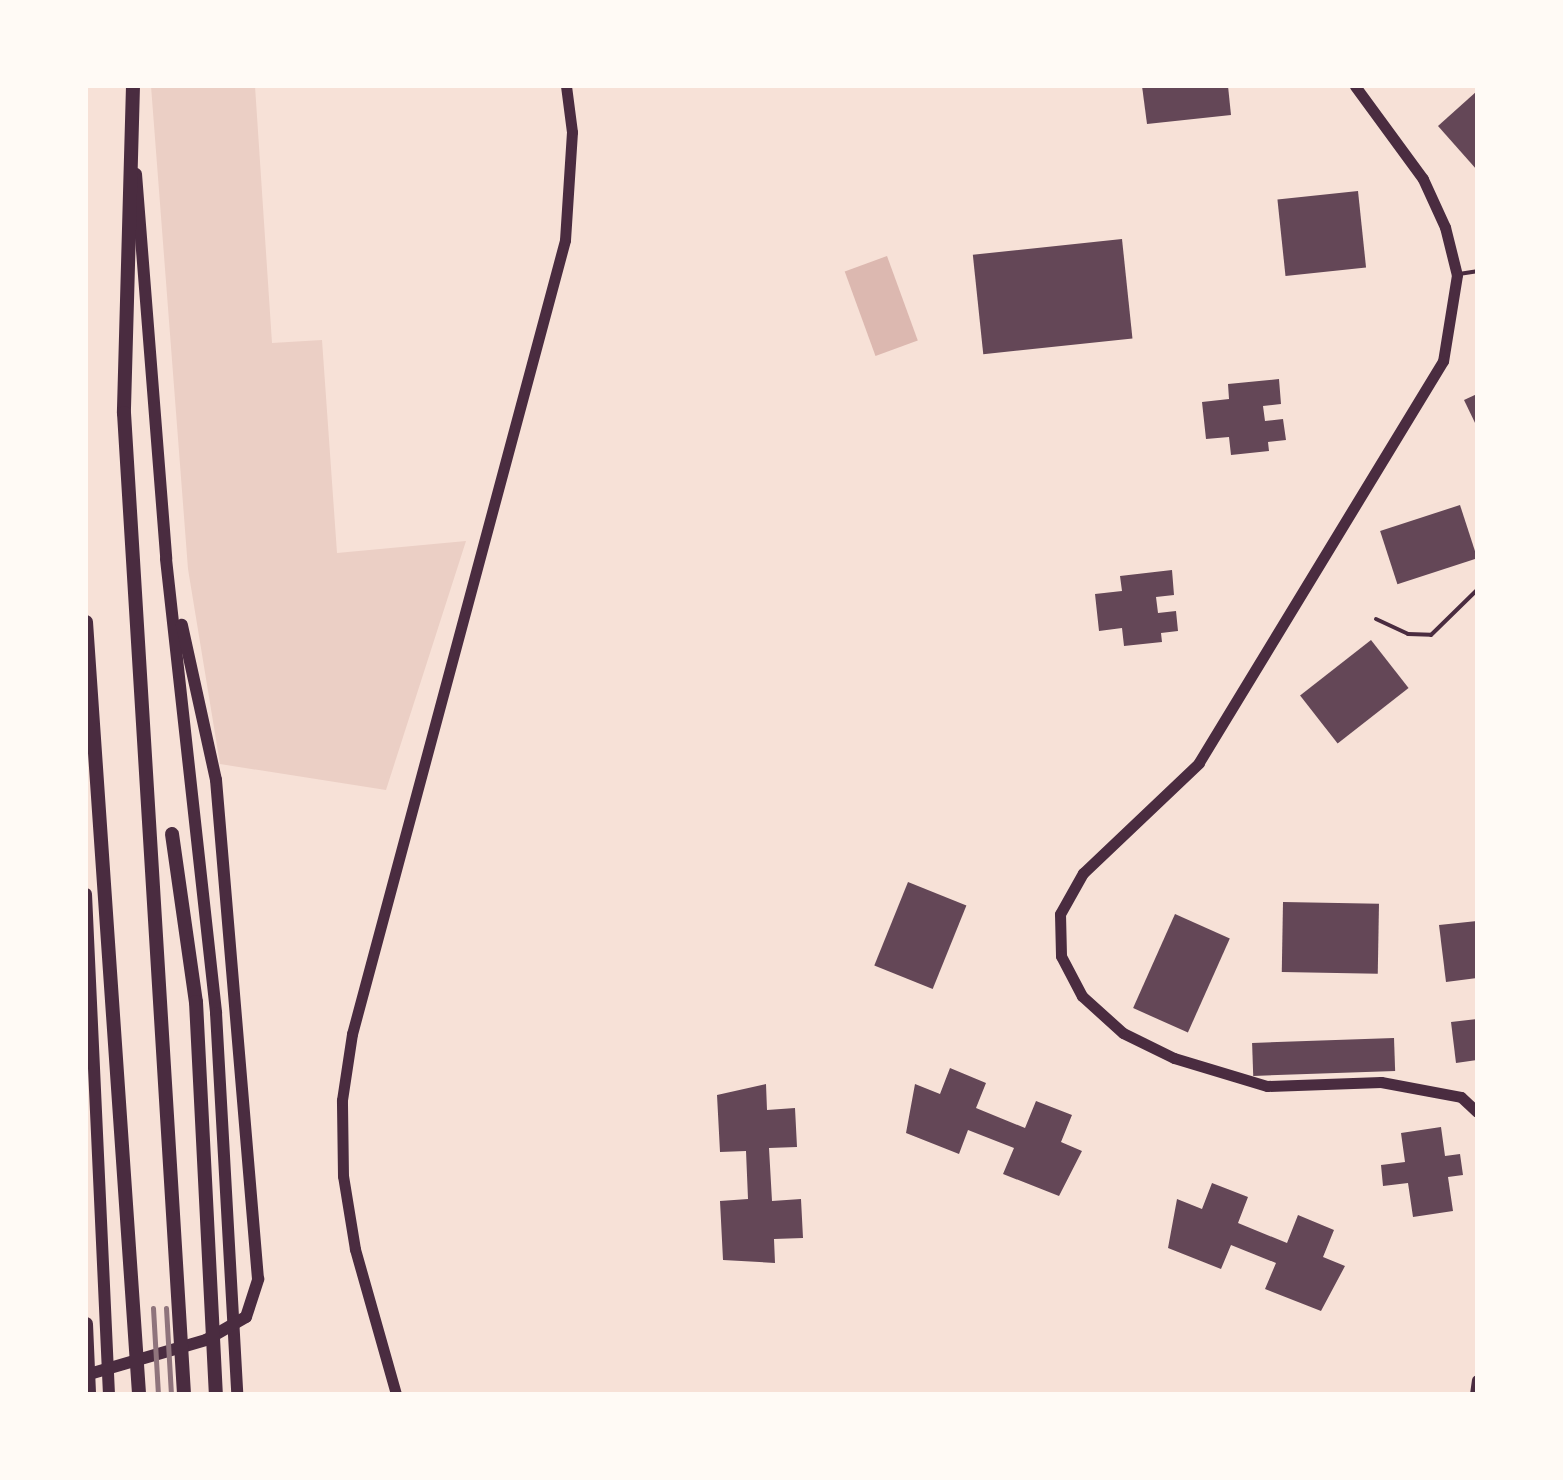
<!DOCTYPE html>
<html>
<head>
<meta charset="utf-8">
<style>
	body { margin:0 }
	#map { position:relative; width:1563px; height:1480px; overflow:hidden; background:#f7e1d7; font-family:"Asap Condensed",sans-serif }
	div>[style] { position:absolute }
	.green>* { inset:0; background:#ebcfc5 }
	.water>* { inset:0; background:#dcb8b0; transform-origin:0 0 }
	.building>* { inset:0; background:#644757; transform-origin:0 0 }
	.service>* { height:4px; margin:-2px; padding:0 2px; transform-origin:2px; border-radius:2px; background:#4a2c40 }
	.tertiary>* { height:11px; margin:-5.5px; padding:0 5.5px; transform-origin:5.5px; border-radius:5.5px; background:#4a2c40 }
	.secondary>* { height:12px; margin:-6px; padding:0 6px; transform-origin:6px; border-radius:6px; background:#4a2c40 }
	.trunk>* { height:14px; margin:-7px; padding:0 7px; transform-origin:7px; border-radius:7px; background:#4a2c40 }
	.rail>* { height:5px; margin:-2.5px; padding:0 2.5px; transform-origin:2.5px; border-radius:2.5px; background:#8f747c }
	span { translate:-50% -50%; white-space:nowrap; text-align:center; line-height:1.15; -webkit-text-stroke:8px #fffaf5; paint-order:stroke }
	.frame { position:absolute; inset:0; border:88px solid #fffaf5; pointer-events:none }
</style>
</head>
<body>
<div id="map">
	<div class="green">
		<div style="clip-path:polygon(151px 86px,255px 86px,272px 343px,322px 340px,337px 553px,466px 541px,386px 790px,220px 764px,188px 569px)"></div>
	</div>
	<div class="water">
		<div style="left:887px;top:256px;width:90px;height:45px;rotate:70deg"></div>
	</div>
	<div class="building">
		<div style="clip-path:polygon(1142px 86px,1228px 86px,1231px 115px,1147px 124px)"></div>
		<div style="clip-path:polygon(1477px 91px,1477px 170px,1438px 126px)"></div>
		<div style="left:1358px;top:191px;width:77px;height:81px;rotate:84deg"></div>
		<div style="left:1122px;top:239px;width:100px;height:150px;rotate:84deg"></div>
		<div style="clip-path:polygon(1279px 379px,1281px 404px,1263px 406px,1265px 421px,1283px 419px,1286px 440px,1268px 442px,1269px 451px,1231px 455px,1229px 437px,1206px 439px,1202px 402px,1229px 399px,1228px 384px)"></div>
		<div style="clip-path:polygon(1477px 394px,1477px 427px,1464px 400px)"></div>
		<div style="left:1460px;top:505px;width:56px;height:84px;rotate:72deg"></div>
		<div style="clip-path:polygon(1172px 570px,1174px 595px,1156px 597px,1158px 613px,1176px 611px,1178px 631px,1161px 633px,1162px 642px,1124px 646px,1122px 628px,1099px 631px,1095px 594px,1122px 591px,1120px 576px)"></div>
		<div style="left:1371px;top:640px;width:61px;height:90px;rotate:52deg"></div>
		<div style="left:908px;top:882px;width:63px;height:90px;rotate:22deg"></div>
		<div style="left:1283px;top:902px;width:96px;height:70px;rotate:1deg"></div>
		<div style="left:1175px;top:914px;width:60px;height:103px;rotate:24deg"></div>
		<div style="clip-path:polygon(1477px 921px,1477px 978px,1446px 982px,1439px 925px)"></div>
		<div style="clip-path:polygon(1477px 1019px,1477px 1060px,1456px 1063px,1451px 1022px)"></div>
		<div style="left:1394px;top:1038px;width:33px;height:142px;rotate:88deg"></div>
		<div style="clip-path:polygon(950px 1068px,986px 1083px,976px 1108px,1025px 1128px,1036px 1101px,1072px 1115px,1061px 1142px,1082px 1151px,1059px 1196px,1003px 1174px,1014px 1148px,968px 1130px,959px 1154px,906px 1133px,915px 1084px,940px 1094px)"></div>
		<div style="clip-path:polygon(766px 1084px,767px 1110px,795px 1108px,797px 1147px,769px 1148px,772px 1201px,801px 1199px,803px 1238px,774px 1239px,775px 1263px,723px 1260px,720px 1201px,748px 1199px,746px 1151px,720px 1152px,717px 1095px)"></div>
		<div style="clip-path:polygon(1441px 1127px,1445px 1156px,1460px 1154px,1463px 1175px,1448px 1177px,1453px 1211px,1413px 1217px,1408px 1183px,1383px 1186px,1381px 1165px,1405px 1162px,1401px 1133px)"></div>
		<div style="clip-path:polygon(1212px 1183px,1248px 1197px,1238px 1223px,1287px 1243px,1298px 1215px,1334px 1230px,1323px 1257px,1345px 1266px,1321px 1311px,1265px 1289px,1276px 1263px,1231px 1245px,1221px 1269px,1168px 1248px,1177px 1199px,1202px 1209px)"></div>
	</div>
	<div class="service">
		<div style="left:1459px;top:274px;width:18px;rotate:-9deg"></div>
		<div style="left:1376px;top:619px;width:35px;rotate:25deg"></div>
		<div style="left:1408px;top:634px;width:23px;rotate:2deg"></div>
		<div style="left:1431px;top:635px;width:64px;rotate:-44.4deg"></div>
	</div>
	<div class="tertiary">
		<div style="left:1355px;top:86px;width:115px;rotate:53.8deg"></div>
		<div style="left:1423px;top:179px;width:53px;rotate:65.4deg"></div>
		<div style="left:1445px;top:227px;width:49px;rotate:76deg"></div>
		<div style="left:1457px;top:275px;width:87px;rotate:99.2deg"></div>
		<div style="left:1443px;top:361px;width:470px;rotate:121.3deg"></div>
		<div style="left:1199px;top:763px;width:160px;rotate:136.5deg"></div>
		<div style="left:1083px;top:873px;width:47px;rotate:119.3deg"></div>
		<div style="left:1060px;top:914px;width:42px;rotate:88.6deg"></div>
		<div style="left:1061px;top:956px;width:45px;rotate:62.3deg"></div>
		<div style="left:1082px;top:996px;width:55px;rotate:42.1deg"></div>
		<div style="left:1123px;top:1033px;width:57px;rotate:26.1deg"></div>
		<div style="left:1174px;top:1058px;width:97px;rotate:16.8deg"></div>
		<div style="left:1267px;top:1086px;width:114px;rotate:-2deg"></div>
		<div style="left:1381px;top:1082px;width:81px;rotate:10.6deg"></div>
		<div style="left:1461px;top:1097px;width:22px;rotate:43deg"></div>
		<div style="left:396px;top:1394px;width:151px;rotate:-105.8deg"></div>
		<div style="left:355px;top:1249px;width:74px;rotate:-99.3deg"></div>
		<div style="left:343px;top:1176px;width:76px;rotate:-90.8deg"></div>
		<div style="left:342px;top:1100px;width:67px;rotate:-81.4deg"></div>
		<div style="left:352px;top:1034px;width:822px;rotate:-74.98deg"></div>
		<div style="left:565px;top:240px;width:108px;rotate:-86.3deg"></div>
		<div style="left:572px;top:132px;width:46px;rotate:-97.4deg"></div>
		<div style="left:1475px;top:1394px;width:14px;rotate:-82deg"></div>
	</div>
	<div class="secondary">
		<div style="left:136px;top:174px;width:386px;rotate:85.5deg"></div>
		<div style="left:166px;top:559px;width:457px;rotate:83.7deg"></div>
		<div style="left:216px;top:1013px;width:382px;rotate:86.8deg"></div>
		<div style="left:86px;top:894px;width:501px;rotate:87.37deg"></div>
		<div style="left:86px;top:1375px;width:125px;rotate:-16.3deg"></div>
		<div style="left:206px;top:1340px;width:46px;rotate:-29.9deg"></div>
		<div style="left:246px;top:1317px;width:40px;rotate:-72deg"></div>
		<div style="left:258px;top:1279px;width:501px;rotate:-94.81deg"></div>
		<div style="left:216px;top:780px;width:159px;rotate:-102.4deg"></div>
	</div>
	<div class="trunk">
		<div style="left:133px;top:86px;width:327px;rotate:91.6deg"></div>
		<div style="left:124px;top:413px;width:983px;rotate:86.5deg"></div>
		<div style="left:86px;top:622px;width:774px;rotate:86.07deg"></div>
		<div style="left:172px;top:834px;width:170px;rotate:81.9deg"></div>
		<div style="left:196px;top:1002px;width:393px;rotate:87.1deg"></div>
		<div style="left:86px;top:1324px;width:70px;rotate:87.5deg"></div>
	</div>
	<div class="rail">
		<div style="left:153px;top:1308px;width:86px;rotate:86.7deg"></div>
		<div style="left:166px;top:1308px;width:86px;rotate:86.7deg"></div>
	</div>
	<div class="frame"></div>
</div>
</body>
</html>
